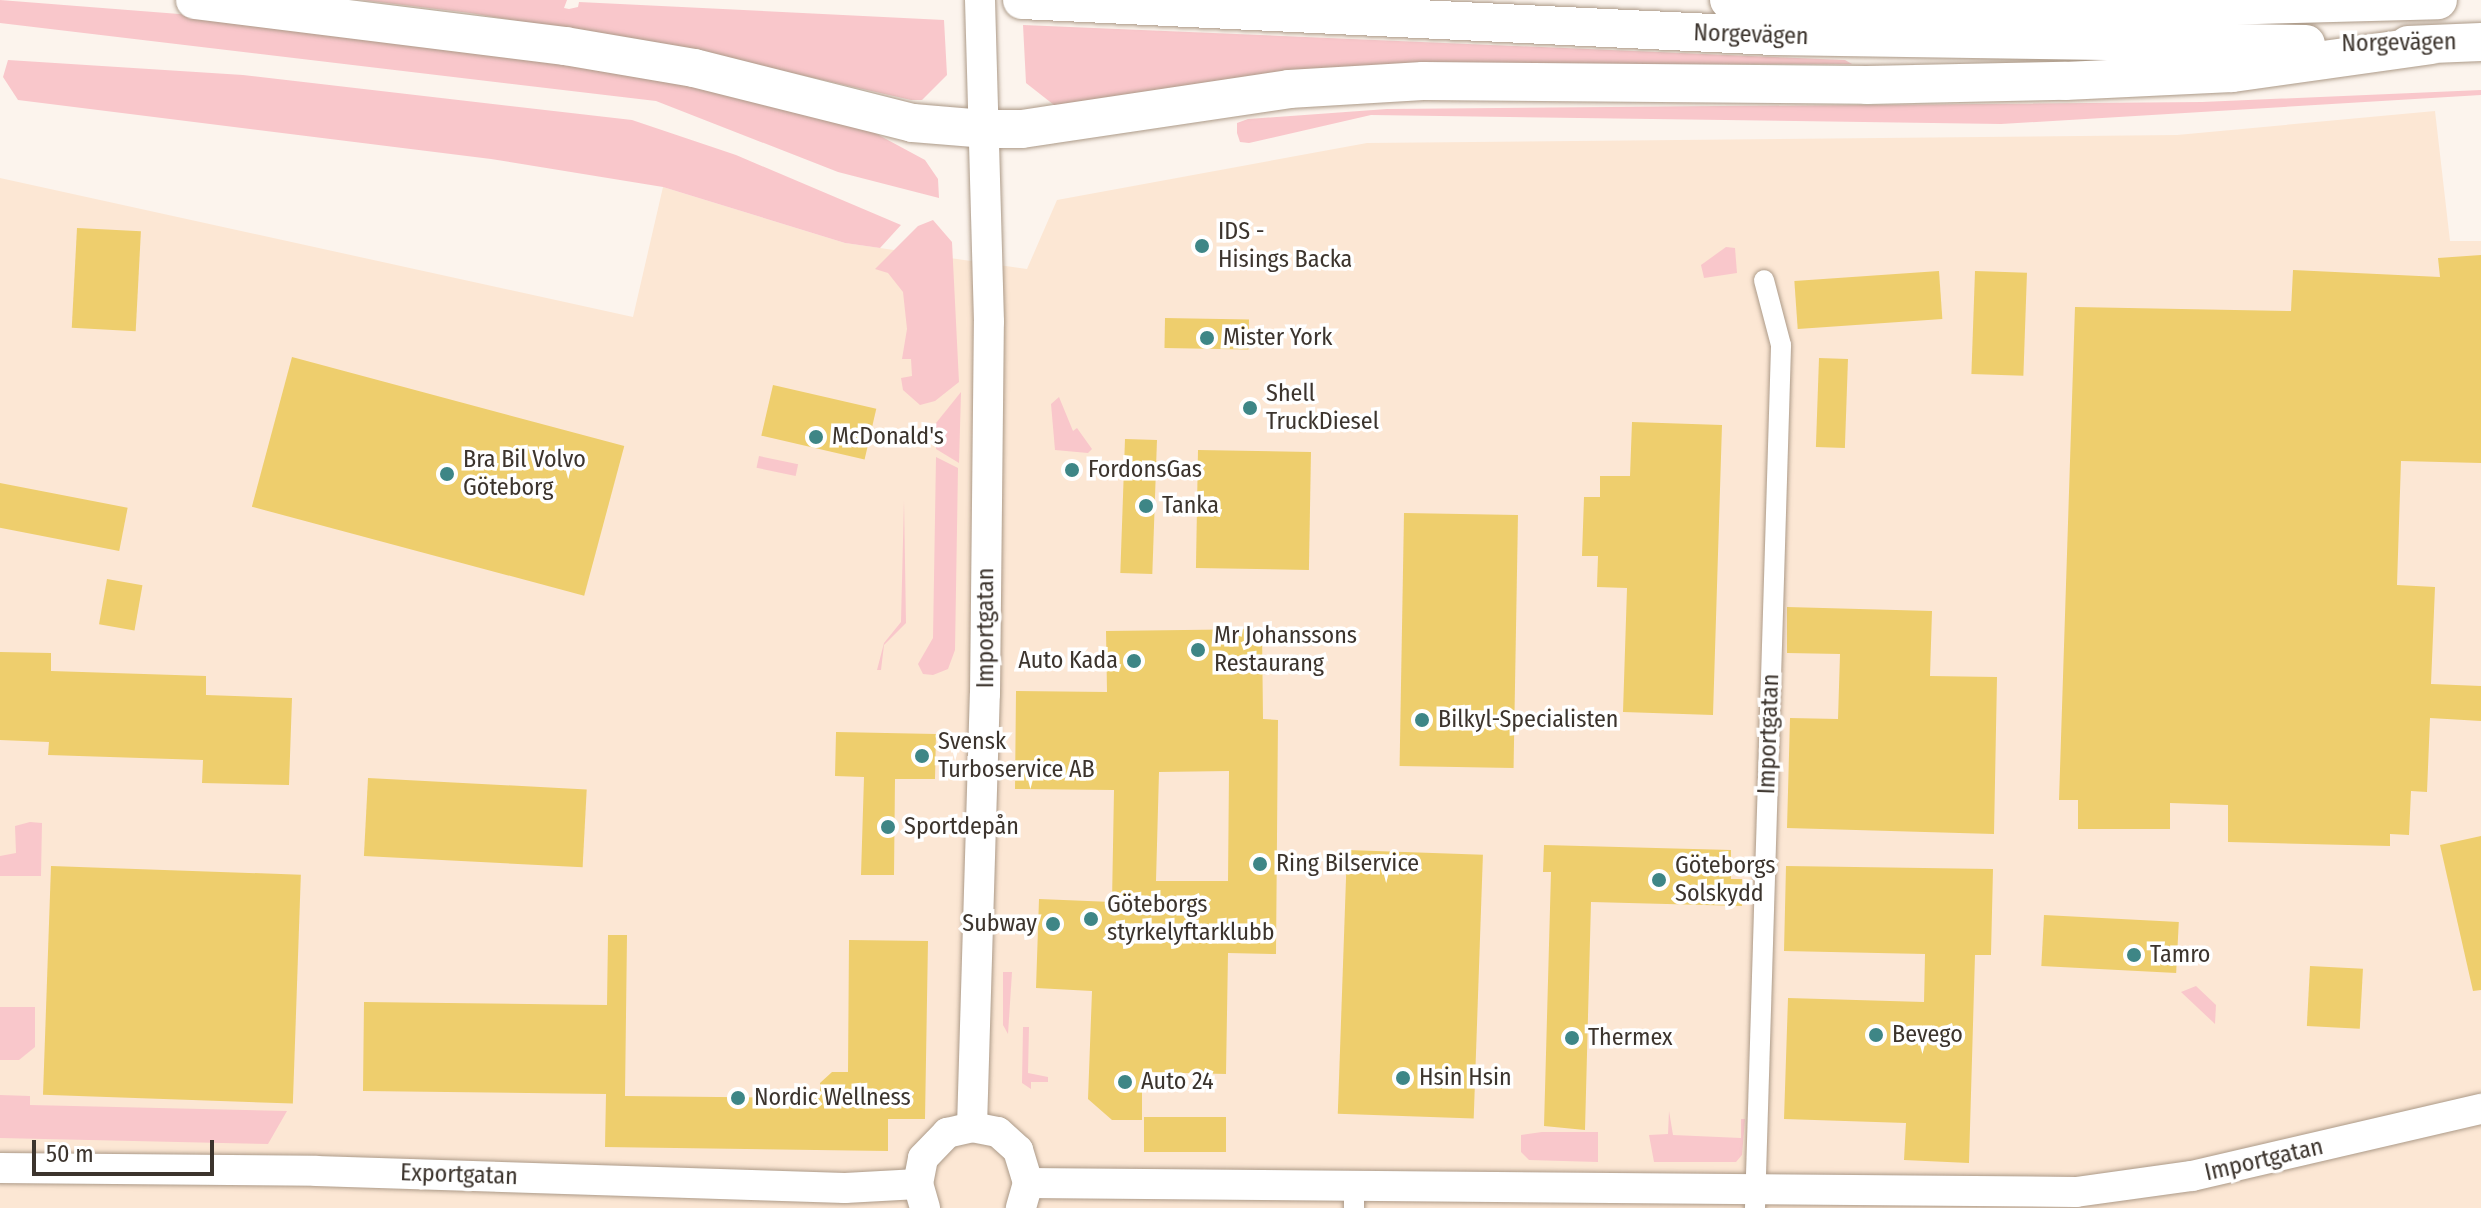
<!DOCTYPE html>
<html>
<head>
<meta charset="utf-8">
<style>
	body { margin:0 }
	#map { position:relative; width:2481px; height:1208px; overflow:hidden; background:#fcf4ed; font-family:"Fira Sans Condensed",sans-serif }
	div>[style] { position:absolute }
	.built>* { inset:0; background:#fce7d4 }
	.green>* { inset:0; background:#f9c7cb; transform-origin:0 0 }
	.building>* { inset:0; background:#eece6d; transform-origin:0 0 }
	.roads { filter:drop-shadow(0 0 2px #ac9a88) drop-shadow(0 0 2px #ac9a88) }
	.street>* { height:20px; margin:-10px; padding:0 10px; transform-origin:10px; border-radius:10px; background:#fff }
	.secondary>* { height:30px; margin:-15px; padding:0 15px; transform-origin:15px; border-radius:15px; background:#fff }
	.highway>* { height:38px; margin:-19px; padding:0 19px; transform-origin:19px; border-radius:19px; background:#fff }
	.dots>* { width:22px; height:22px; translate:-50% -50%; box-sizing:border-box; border:4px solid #fff; border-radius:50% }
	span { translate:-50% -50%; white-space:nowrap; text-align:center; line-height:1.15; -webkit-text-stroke:7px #fff; paint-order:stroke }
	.street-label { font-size:24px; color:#3c342d }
	.poi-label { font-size:24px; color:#3c342d }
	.left { translate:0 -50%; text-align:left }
	.right { translate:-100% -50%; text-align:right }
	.scale { position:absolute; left:32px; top:1140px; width:182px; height:36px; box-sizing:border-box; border:4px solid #3c342d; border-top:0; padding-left:10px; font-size:24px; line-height:28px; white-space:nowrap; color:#3c342d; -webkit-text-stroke:6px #fff; paint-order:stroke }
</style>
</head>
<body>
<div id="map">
	<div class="built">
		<div style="clip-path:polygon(2435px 111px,2450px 241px,2481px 241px,2481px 1208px,0 1208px,0 178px,633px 317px,663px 187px,845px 243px,1027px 269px,1057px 200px,1367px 143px,2177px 135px)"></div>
	</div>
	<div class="green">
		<div style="clip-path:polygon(0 0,257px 20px,653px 76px,873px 132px,925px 160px,938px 179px,939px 198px,838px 172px,656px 101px,0 23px)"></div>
		<div style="clip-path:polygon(361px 0,567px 0,564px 8px,569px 9px,578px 7px,579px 2px,944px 20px,947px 75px,922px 100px,911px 100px,703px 53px,470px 13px)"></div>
		<div style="clip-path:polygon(1023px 25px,1845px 60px,1852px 64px,1412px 64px,1054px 105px,1026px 83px)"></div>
		<div style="clip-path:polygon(8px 60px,243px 75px,632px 120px,736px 155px,901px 225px,880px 248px,845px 243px,663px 187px,491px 159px,18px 100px,3px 77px)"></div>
		<div style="clip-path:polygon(2481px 90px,2481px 95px,2001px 124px,1371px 115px,1249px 143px,1240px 142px,1237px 133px,1237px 123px,1248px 119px,1387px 109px,2202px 102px)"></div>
		<div style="clip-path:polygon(933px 220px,952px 242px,959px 382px,935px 401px,920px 405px,903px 390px,901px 378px,912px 376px,911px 359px,902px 359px,907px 329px,903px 292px,888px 273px,875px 269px,918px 226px)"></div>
		<div style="clip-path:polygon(1726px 247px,1735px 248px,1737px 273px,1704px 278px,1701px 265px)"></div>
		<div style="clip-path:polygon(961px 392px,959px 463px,936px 449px,936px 423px)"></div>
		<div style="clip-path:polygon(1059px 397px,1073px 431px,1077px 428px,1092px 449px,1088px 453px,1055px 450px,1051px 404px)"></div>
		<div style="left:759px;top:456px;width:40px;height:12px;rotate:12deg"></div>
		<div style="clip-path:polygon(936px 457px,958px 468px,955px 650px,948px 669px,933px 675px,923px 674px,918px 664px,933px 638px)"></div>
		<div style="clip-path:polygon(904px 500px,906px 623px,884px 645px,881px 670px,877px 670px,884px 643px,901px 622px)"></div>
		<div style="clip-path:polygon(30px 822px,42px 823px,41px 876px,0 876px,0 856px,16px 853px,15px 826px)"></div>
		<div style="clip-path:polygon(1003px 972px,1012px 972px,1008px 1034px,1003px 1025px)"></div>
		<div style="clip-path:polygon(2196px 986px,2216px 1005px,2215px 1024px,2181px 992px)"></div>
		<div style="clip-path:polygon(0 1007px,35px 1007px,35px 1047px,19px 1060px,0 1060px)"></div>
		<div style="clip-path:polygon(1023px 1027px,1029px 1027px,1028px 1073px,1048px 1077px,1048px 1082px,1031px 1082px,1031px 1089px,1022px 1083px)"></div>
		<div style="clip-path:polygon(0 1095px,30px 1096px,30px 1105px,287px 1111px,268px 1144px,0 1138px)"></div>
		<div style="clip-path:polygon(1669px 1111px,1673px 1135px,1741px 1138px,1741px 1119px,1745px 1119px,1742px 1155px,1736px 1162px,1654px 1162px,1649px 1135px,1668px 1134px)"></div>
		<div style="clip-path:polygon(1542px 1132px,1598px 1132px,1598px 1162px,1529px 1160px,1521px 1152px,1521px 1135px)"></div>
	</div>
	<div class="building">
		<div style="left:77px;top:228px;width:64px;height:100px;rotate:3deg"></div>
		<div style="clip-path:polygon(2481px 255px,2481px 463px,2401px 461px,2397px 585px,2435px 587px,2431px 684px,2481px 686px,2481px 721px,2430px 718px,2427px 792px,2411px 791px,2409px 835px,2390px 834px,2390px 846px,2228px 842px,2228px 805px,2170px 803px,2170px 829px,2078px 829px,2078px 800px,2059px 800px,2075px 307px,2291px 311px,2293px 270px,2440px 277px,2438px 258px)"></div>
		<div style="left:1939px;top:271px;width:48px;height:145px;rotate:86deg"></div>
		<div style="left:1975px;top:271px;width:52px;height:103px;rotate:2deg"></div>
		<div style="left:1165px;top:318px;width:84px;height:30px;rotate:1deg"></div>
		<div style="left:292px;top:357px;width:344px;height:155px;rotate:15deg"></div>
		<div style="left:1819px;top:358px;width:29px;height:89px;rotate:2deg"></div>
		<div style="left:773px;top:385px;width:106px;height:52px;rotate:13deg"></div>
		<div style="clip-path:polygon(1632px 422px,1722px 425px,1713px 715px,1623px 712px,1627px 588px,1597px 587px,1598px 556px,1582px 556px,1584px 497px,1600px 497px,1600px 476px,1630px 476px)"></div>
		<div style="left:1125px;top:439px;width:32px;height:134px;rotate:2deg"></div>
		<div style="left:1198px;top:450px;width:113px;height:118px;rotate:1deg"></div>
		<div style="left:0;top:483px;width:130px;height:44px;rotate:11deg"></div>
		<div style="left:1404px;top:513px;width:114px;height:253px;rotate:1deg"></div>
		<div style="left:107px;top:579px;width:36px;height:46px;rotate:10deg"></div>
		<div style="clip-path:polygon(1787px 607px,1932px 611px,1930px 676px,1997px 677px,1994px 834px,1787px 828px,1790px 718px,1838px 719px,1840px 654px,1787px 653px)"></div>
		<div style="clip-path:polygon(evenodd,1262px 629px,1263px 719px,1278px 720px,1276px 954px,1228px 953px,1226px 1074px,1142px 1072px,1142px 1120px,1112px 1120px,1088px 1099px,1092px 991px,1036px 988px,1039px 899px,1112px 902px,1114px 790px,1015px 789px,1016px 691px,1107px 692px,1106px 631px,1262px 629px,1229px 771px,1228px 881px,1156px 881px,1159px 772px,1229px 771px)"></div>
		<div style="clip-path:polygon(0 652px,51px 653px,51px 671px,206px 676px,206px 695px,292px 698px,289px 785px,202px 783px,203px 760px,48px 755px,49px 742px,0 740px)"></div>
		<div style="clip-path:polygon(836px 732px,936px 734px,935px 779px,895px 779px,894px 875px,861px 875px,864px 777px,835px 776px)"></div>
		<div style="left:368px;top:778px;width:219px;height:78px;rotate:3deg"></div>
		<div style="clip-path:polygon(2481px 836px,2481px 990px,2473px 991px,2440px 845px)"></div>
		<div style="clip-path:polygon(1544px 845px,1731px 850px,1731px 879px,1742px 879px,1742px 906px,1591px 902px,1585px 1130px,1544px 1126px,1551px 872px,1543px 872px)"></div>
		<div style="left:1347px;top:850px;width:136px;height:264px;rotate:2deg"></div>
		<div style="left:51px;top:866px;width:250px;height:229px;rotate:2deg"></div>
		<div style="clip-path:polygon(1786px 866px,1993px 869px,1991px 955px,1975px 955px,1969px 1163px,1904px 1160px,1906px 1123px,1784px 1119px,1788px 998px,1924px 1002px,1925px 954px,1784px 951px)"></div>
		<div style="left:2044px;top:915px;width:135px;height:51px;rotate:3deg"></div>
		<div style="clip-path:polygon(608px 935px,627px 935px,625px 1096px,820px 1098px,820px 1083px,832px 1072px,848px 1072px,849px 940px,928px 941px,925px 1119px,888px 1119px,888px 1151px,605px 1147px,606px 1094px,363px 1091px,364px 1002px,607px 1005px)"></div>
		<div style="left:2310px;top:966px;width:53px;height:60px;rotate:3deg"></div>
		<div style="left:1226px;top:1117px;width:35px;height:82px;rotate:90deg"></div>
	</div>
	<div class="roads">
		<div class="street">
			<div style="left:1354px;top:1208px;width:19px;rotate:-90deg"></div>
			<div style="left:1755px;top:1208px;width:863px;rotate:-88.27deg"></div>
			<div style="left:1781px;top:345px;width:67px;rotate:-104.7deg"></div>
		</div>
		<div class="secondary">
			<div style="left:972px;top:1127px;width:433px;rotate:-88.3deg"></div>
			<div style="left:985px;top:694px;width:372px;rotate:-89.4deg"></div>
			<div style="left:989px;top:322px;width:322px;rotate:-91.6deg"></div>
			<div style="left:0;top:1168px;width:316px;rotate:0.5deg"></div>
			<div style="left:316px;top:1171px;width:529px;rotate:1.84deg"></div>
			<div style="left:845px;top:1188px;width:73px;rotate:-3.1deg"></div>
			<div style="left:1028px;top:1183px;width:1048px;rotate:0.49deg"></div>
			<div style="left:2076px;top:1192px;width:117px;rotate:-7.9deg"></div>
			<div style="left:2192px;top:1176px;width:297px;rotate:-13.1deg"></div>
			<div style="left:925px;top:1208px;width:25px;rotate:-106deg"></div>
			<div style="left:918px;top:1184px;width:26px;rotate:-79deg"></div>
			<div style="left:923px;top:1158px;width:35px;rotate:-46deg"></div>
			<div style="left:947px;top:1133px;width:26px;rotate:-13deg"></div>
			<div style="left:972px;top:1127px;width:26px;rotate:11deg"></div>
			<div style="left:998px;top:1132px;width:27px;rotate:42deg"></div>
			<div style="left:1018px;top:1150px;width:34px;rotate:73deg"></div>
			<div style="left:1028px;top:1183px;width:26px;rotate:106deg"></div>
		</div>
		<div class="highway">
			<div style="left:195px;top:0;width:373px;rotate:7.1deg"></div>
			<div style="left:565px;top:46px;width:131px;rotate:9.7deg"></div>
			<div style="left:694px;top:68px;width:226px;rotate:14.1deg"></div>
			<div style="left:913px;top:123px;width:71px;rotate:4.8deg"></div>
			<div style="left:984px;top:129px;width:38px"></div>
			<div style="left:1022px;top:129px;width:270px;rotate:-8.5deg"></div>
			<div style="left:1289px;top:89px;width:134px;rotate:-3.4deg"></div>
			<div style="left:1423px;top:81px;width:444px;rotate:0.5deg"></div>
			<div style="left:1867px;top:85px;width:198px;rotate:-1.2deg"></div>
			<div style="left:2065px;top:81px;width:167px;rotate:-2.7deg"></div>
			<div style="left:2232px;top:73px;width:201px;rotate:-8deg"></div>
			<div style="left:1022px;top:0;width:753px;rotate:2.74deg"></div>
			<div style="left:1774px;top:36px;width:532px;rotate:0.86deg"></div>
			<div style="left:1729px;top:0;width:447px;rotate:0.9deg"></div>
			<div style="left:2176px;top:7px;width:262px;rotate:-1.5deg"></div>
			<div style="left:2408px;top:45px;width:73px;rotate:-2.4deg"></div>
		</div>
	</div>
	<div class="dots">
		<div style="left:1202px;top:246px;background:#3e8686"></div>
		<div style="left:1207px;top:338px;background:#3e8686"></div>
		<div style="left:1250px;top:408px;background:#3e8686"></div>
		<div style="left:816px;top:437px;background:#3e8686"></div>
		<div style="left:1072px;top:470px;background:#3e8686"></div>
		<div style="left:447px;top:474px;background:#3e8686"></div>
		<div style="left:1146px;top:506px;background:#3e8686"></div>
		<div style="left:1198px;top:650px;background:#3e8686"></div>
		<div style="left:1134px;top:661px;background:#3e8686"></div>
		<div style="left:1422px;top:720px;background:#3e8686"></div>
		<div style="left:922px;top:756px;background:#3e8686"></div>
		<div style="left:888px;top:827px;background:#3e8686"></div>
		<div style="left:1260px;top:864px;background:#3e8686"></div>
		<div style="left:1659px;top:880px;background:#3e8686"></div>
		<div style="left:1091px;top:919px;background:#3e8686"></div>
		<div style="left:1053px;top:924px;background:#3e8686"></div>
		<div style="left:2134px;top:955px;background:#3e8686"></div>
		<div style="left:1876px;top:1035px;background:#3e8686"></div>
		<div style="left:1572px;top:1038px;background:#3e8686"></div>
		<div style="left:1403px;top:1078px;background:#3e8686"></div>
		<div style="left:1125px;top:1082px;background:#3e8686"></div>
		<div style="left:738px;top:1098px;background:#3e8686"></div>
	</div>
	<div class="street-label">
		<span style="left:1751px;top:35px;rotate:2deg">Norgevägen</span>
		<span style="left:2399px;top:43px;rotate:-1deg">Norgevägen</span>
		<span style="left:986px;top:628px;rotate:-90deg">Importgatan</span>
		<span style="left:1769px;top:734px;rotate:-88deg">Importgatan</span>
		<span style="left:2264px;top:1160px;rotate:-13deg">Importgatan</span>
		<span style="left:459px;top:1175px;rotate:2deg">Exportgatan</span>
	</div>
	<div class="poi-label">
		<span class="left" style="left:1218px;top:246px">IDS -<br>Hisings Backa</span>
		<span class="left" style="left:1223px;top:338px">Mister York</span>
		<span class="left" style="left:1266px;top:408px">Shell<br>TruckDiesel</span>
		<span class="left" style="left:832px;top:437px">McDonald's</span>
		<span class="left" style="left:463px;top:474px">Bra Bil Volvo<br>Göteborg</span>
		<span class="left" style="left:1088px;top:470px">FordonsGas</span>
		<span class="left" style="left:1162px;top:506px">Tanka</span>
		<span class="left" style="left:1214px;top:650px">Mr Johanssons<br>Restaurang</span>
		<span class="right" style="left:1118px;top:661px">Auto Kada</span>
		<span class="left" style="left:1438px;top:720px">Bilkyl-Specialisten</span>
		<span class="left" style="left:938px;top:756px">Svensk<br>Turboservice AB</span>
		<span class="left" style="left:904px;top:827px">Sportdepån</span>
		<span class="left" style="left:1276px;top:864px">Ring Bilservice</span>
		<span class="left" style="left:1675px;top:880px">Göteborgs<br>Solskydd</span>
		<span class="left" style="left:1107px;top:919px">Göteborgs<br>styrkelyftarklubb</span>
		<span class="right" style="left:1037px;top:924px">Subway</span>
		<span class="left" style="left:2150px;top:955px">Tamro</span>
		<span class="left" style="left:1892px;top:1035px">Bevego</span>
		<span class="left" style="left:1588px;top:1038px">Thermex</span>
		<span class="left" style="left:1419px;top:1078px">Hsin Hsin</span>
		<span class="left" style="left:1141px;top:1082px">Auto 24</span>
		<span class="left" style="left:754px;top:1098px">Nordic Wellness</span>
	</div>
	<div class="scale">50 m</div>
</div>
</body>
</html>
